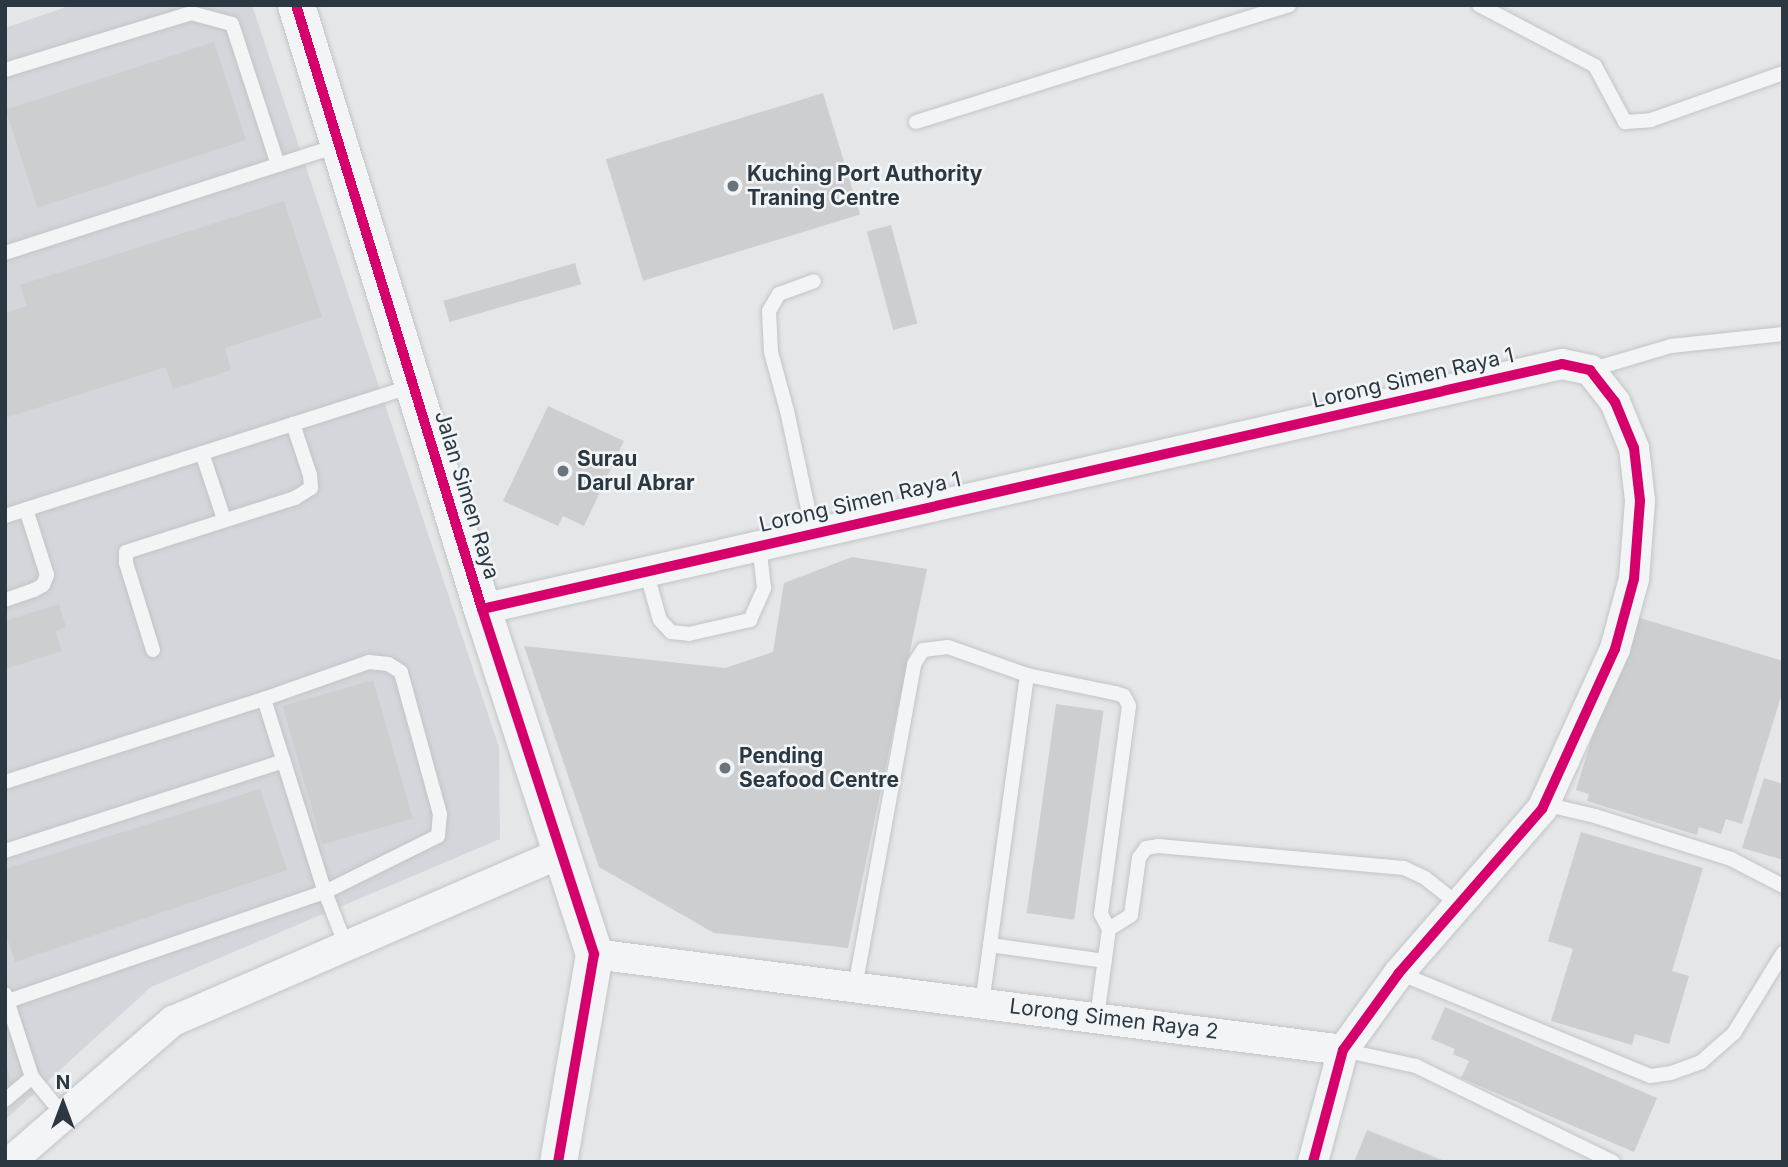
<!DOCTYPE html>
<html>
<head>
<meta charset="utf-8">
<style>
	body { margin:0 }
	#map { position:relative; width:1788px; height:1167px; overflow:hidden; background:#e4e6e8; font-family:Inter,sans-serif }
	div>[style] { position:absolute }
	.built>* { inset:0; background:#d3d6db }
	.building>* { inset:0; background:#ccced0; transform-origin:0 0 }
	.roads { filter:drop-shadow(0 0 2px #c2c4c6) drop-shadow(0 0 2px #c2c4c6) }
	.service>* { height:14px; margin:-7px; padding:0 7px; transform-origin:7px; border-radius:7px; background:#f3f4f5 }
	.minor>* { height:30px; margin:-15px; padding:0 15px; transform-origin:15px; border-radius:15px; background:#f3f4f5 }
	.tertiary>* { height:37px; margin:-18.5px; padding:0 18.5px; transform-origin:18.5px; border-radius:18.5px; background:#f3f4f5 }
	.cycleway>* { height:10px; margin:-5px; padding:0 5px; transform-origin:5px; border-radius:5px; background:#d6006c }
	.dots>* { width:19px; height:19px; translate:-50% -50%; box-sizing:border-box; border:4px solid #f2f5f7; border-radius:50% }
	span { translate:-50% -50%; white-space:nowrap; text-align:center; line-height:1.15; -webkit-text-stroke:5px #f2f5f7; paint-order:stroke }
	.poi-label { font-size:21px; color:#2b3741; font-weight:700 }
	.left { translate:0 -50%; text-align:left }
	.street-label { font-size:21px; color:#2b3741 }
	.frame { position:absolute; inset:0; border:7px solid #2b3741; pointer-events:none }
	.north { position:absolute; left:28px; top:1069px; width:70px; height:70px; -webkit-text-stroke:5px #f2f5f7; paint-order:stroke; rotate:0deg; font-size:19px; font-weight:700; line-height:28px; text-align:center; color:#2b3741 }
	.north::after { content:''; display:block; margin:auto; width:24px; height:32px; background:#2b3741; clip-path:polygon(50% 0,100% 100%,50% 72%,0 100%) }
</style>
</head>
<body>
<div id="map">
	<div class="built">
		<div style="clip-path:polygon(72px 5px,252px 5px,499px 747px,500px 839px,151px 987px,5px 1120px,5px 28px)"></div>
	</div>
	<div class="building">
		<div style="left:214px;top:42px;width:103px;height:219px;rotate:72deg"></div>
		<div style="left:823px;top:93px;width:127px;height:227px;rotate:73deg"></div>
		<div style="clip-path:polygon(284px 201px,322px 317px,225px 348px,231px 370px,173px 389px,166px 367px,5px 418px,5px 313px,27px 306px,20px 285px)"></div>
		<div style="left:891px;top:225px;width:102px;height:25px;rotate:75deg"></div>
		<div style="left:575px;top:263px;width:22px;height:137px;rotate:74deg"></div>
		<div style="clip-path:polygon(548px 406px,624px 441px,584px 526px,563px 516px,558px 526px,503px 501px)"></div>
		<div style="clip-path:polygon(852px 557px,927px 569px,848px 948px,714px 933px,599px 867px,524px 646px,725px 668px,773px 652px,784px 583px)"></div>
		<div style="clip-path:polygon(59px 604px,66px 627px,55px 631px,62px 651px,5px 669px,5px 621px)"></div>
		<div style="clip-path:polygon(1630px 615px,1783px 661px,1783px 690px,1742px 824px,1726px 819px,1721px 834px,1699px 827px,1697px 835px,1587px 801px,1589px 794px,1576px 790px)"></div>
		<div style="left:373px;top:680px;width:144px;height:94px;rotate:74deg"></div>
		<div style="left:1056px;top:704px;width:48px;height:211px;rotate:8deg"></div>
		<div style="clip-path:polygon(1764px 778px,1783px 784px,1783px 860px,1742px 848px)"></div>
		<div style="clip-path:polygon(260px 789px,287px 870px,15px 962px,5px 931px,5px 869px)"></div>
		<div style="clip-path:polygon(1581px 832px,1703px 868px,1672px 971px,1689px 976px,1669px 1044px,1635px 1034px,1632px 1045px,1551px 1021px,1573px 949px,1548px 941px)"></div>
		<div style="clip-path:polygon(1445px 1007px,1657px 1098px,1634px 1152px,1461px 1078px,1469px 1061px,1453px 1054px,1455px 1049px,1431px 1039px)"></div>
		<div style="clip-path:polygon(5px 1063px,13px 1085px,5px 1087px)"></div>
		<div style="clip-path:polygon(1367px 1130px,1447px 1162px,1354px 1162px)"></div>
	</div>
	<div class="roads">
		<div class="service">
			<div style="left:1479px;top:5px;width:131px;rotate:27.7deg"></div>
			<div style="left:1595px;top:66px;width:64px;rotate:61.8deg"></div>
			<div style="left:1625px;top:122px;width:26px;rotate:-4deg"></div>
			<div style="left:1651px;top:120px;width:140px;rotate:-19.6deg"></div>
			<div style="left:5px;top:70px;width:195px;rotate:-17deg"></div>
			<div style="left:191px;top:13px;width:42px;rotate:15deg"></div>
			<div style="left:232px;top:24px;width:148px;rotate:71.9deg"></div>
			<div style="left:916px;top:122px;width:391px;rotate:-17.4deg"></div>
			<div style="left:5px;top:253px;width:351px;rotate:-17.9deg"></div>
			<div style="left:1590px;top:370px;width:84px;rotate:-16.5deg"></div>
			<div style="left:1671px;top:346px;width:113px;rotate:-6.1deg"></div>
			<div style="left:202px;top:453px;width:70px;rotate:71.6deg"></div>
			<div style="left:5px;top:516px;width:428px;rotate:-17.7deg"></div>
			<div style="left:813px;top:532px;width:124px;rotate:-102.1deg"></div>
			<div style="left:787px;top:411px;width:61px;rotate:-105.2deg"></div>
			<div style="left:771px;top:352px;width:41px;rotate:-92.8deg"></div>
			<div style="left:769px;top:311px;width:20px;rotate:-60deg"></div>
			<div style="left:779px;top:294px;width:37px;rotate:-20deg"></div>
			<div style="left:646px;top:571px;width:51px;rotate:74.1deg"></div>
			<div style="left:660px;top:620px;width:16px;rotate:47deg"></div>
			<div style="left:671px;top:632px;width:18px;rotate:6deg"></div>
			<div style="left:689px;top:634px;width:63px;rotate:-12.9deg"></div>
			<div style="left:750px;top:620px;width:35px;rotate:-66deg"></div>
			<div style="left:764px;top:588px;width:43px;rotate:-96.6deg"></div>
			<div style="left:5px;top:600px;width:31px;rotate:-19deg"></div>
			<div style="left:34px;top:590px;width:10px;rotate:-29deg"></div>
			<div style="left:43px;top:585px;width:11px;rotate:-68deg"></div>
			<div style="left:47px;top:575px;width:69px;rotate:-107.7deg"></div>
			<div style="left:153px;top:650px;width:91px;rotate:-107.2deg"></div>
			<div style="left:126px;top:563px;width:11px;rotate:-90deg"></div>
			<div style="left:126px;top:552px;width:177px;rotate:-17.7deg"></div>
			<div style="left:295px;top:498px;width:19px;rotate:-32deg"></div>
			<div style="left:311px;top:488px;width:13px;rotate:-94deg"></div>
			<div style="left:310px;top:475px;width:54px;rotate:-108.4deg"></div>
			<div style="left:1027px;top:675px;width:90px;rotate:11.6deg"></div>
			<div style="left:1115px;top:693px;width:9px;rotate:18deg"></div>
			<div style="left:1124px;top:696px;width:11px;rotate:63deg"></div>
			<div style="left:1129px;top:706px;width:210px;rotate:97.7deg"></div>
			<div style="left:1101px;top:914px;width:17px;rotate:62deg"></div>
			<div style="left:5px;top:782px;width:272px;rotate:-17.8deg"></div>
			<div style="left:264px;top:699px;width:202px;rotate:72.5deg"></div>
			<div style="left:325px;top:892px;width:58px;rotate:68.7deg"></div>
			<div style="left:1544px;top:804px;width:52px;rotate:13.2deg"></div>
			<div style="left:1595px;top:816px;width:143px;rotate:17.5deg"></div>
			<div style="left:1731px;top:859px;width:59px;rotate:27.4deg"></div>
			<div style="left:5px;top:851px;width:293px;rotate:-17.9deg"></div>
			<div style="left:990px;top:945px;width:116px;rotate:7.9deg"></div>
			<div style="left:1399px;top:973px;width:271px;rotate:22.3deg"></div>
			<div style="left:1650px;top:1076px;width:21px;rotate:-8deg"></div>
			<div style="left:1671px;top:1073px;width:32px;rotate:-20deg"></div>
			<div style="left:1701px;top:1062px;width:44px;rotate:-41.3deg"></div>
			<div style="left:1734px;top:1033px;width:94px;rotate:-58.5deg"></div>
			<div style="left:855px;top:987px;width:328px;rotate:-79.6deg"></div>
			<div style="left:914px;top:664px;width:17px;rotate:-57deg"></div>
			<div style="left:923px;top:650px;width:25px;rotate:-7deg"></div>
			<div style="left:948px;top:647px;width:84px;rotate:19.5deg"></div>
			<div style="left:1027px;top:675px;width:330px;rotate:97.8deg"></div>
			<div style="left:5px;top:994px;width:87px;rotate:72deg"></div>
			<div style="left:32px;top:1077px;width:50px;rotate:50.6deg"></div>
			<div style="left:8px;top:1001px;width:335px;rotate:-19deg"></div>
			<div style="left:325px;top:892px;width:126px;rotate:-26.4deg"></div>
			<div style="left:438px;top:836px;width:22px;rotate:-85deg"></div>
			<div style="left:440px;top:814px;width:147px;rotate:-105.4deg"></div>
			<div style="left:401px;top:672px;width:15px;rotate:-148deg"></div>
			<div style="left:388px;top:664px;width:19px;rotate:-174deg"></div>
			<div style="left:369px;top:662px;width:111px;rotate:160.6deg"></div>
			<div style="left:1097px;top:1017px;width:89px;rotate:-82.2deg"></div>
			<div style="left:1109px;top:929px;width:26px;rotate:-32deg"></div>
			<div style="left:1131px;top:915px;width:58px;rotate:-82deg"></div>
			<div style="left:1139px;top:858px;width:12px;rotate:-55deg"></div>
			<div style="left:1146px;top:848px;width:12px;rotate:-9deg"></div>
			<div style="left:1158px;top:846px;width:247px;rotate:5.1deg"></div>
			<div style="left:1404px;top:868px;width:23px;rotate:25deg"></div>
			<div style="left:1425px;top:878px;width:42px;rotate:38.2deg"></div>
			<div style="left:1343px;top:1050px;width:75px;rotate:12.4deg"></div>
			<div style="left:1416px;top:1066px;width:219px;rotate:26deg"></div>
			<div style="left:5px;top:1100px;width:35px;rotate:-40deg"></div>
		</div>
		<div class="minor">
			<div style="left:482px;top:609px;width:1107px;rotate:-12.78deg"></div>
			<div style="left:1562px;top:364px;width:29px;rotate:12deg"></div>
			<div style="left:1590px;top:370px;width:41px;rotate:52deg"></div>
			<div style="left:1615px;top:402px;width:50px;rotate:67.6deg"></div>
			<div style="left:1634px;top:448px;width:53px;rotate:83.5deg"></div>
			<div style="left:1640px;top:501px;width:78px;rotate:94.4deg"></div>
			<div style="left:1634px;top:579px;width:73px;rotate:105.2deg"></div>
			<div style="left:1615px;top:649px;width:176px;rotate:114.5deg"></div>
			<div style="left:1542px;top:809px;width:218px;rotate:131.1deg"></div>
			<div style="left:1399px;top:973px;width:95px;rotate:126deg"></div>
			<div style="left:1343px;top:1050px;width:116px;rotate:105deg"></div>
			<div style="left:594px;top:954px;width:755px;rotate:7.3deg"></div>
			<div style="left:10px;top:1162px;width:216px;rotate:-40.9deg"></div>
			<div style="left:173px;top:1021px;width:423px;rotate:-23.4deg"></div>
		</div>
		<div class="tertiary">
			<div style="left:296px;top:5px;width:632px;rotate:72.88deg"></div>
			<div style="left:482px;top:609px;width:363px;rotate:72deg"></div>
			<div style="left:594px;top:954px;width:211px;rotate:99.8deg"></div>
		</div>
	</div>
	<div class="cycleway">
		<div style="left:296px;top:5px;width:632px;rotate:72.88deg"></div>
		<div style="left:482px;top:609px;width:363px;rotate:72deg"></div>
		<div style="left:594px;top:954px;width:211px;rotate:99.8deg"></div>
		<div style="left:482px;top:609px;width:1107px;rotate:-12.78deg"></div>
		<div style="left:1562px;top:364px;width:29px;rotate:12deg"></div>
		<div style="left:1590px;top:370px;width:41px;rotate:52deg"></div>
		<div style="left:1615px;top:402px;width:50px;rotate:67.6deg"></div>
		<div style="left:1634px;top:448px;width:53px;rotate:83.5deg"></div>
		<div style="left:1640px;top:501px;width:78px;rotate:94.4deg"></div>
		<div style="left:1634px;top:579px;width:73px;rotate:105.2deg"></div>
		<div style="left:1615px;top:649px;width:176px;rotate:114.5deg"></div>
		<div style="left:1542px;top:809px;width:218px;rotate:131.1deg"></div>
		<div style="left:1399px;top:973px;width:95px;rotate:126deg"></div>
		<div style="left:1343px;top:1050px;width:116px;rotate:105deg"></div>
	</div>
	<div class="dots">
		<div style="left:733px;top:186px;background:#6c747b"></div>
		<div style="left:563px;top:471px;background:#6c747b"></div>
		<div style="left:725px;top:768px;background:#6c747b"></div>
	</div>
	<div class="poi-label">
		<span class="left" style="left:747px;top:186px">Kuching Port Authority<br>Traning Centre</span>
		<span class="left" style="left:577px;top:471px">Surau<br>Darul Abrar</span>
		<span class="left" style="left:739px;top:768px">Pending<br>Seafood Centre</span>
	</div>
	<div class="street-label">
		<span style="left:1413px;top:378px;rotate:-13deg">Lorong Simen Raya 1</span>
		<span style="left:467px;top:495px;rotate:73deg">Jalan Simen Raya</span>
		<span style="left:860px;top:502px;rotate:-13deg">Lorong Simen Raya 1</span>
		<span style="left:1114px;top:1019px;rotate:7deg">Lorong Simen Raya 2</span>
	</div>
	<div class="frame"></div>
	<div class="north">N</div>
</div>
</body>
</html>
